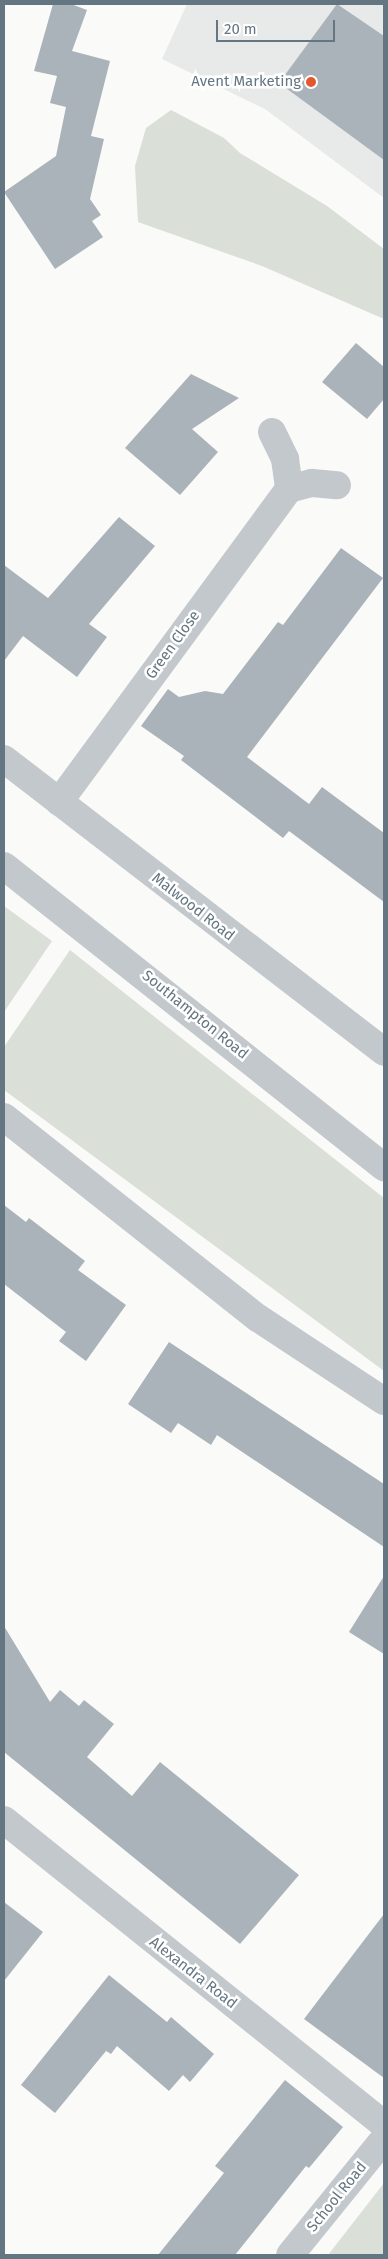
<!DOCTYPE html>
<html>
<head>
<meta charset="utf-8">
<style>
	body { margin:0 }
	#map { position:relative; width:388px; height:2259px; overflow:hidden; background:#fafaf8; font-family:"Fira Sans",sans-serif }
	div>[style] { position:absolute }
	.built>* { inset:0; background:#e8e9e9 }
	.green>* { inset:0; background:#dadfd7 }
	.building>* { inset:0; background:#aab3b9 }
	.minor>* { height:28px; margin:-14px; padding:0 14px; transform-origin:14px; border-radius:14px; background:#c3c8cc }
	.dots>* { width:14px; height:14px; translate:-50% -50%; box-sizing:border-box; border:2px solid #fff; border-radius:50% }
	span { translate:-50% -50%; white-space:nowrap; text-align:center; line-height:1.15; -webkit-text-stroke:5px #fff; paint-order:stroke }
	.poi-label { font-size:15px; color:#657683 }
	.right { translate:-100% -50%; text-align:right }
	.street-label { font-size:15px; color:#657683 }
	.frame { position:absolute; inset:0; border:5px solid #657683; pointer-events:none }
	.scale { position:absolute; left:216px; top:20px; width:119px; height:22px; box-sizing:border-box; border:2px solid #657683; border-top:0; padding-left:6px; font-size:15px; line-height:18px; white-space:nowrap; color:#657683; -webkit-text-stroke:4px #fff; paint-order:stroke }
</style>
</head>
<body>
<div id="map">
	<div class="built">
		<div style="clip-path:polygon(187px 4px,384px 4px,384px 198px,265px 109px,162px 59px)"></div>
	</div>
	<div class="green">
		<div style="clip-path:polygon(171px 110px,224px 138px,240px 153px,327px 206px,384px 249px,384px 319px,262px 266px,138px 222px,135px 166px,146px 128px)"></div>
		<div style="clip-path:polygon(4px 906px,52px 941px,4px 1012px)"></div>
		<div style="clip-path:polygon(70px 950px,384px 1198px,384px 1371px,4px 1090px,4px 1047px)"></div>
		<div style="clip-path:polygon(384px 2183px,384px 2255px,328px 2255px)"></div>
	</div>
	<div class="building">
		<div style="clip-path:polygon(53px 4px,71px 4px,87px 10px,72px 51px,110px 61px,91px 136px,104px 139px,90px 199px,101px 215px,92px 221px,103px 237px,55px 269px,4px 192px,56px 156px,66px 107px,50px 103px,57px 76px,34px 71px)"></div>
		<div style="clip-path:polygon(337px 4px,384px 36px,384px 160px,279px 83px)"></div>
		<div style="clip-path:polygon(356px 343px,384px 367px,384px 399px,367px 419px,322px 382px)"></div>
		<div style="clip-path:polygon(191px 374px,239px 398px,192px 429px,218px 452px,180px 495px,125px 448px)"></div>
		<div style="clip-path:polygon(119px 517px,155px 546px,89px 624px,107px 637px,77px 677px,23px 636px,4px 661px,4px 565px,48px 598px)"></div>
		<div style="clip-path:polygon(341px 548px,383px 578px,247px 757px,309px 804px,322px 787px,384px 833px,384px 902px,289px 831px,283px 838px,181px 760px,184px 756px,141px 726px,168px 689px,179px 697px,205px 691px,223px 694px,278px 622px,283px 625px)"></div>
		<div style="clip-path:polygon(4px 1205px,26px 1222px,29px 1218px,85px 1261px,78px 1270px,126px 1305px,86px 1361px,59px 1341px,66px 1332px,4px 1284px)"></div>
		<div style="clip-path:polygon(169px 1342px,384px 1484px,384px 1547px,217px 1435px,211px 1445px,178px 1423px,171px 1433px,128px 1404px)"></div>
		<div style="clip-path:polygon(384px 1576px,384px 1654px,349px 1632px)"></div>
		<div style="clip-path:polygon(4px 1626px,50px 1702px,60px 1690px,79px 1706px,84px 1700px,114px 1724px,87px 1757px,132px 1796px,160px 1762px,299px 1875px,240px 1944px,4px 1752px)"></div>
		<div style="clip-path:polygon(4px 1902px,43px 1932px,4px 1981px)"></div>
		<div style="clip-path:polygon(384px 1914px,384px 2078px,304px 2019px)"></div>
		<div style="clip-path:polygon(109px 1975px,167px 2022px,171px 2017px,214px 2054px,190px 2082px,183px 2075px,169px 2091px,117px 2046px,111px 2054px,106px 2051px,55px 2113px,21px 2085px)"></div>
		<div style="clip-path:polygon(285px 2080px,343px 2127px,309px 2168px,306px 2166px,235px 2255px,158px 2255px,224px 2173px,215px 2166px)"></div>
	</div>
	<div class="minor">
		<div style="left:272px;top:432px;width:30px;rotate:64deg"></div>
		<div style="left:285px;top:459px;width:30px;rotate:82deg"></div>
		<div style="left:4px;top:759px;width:480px;rotate:37.6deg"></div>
		<div style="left:59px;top:802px;width:388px;rotate:-53.7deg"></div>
		<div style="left:289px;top:489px;width:24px;rotate:-15deg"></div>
		<div style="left:312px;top:483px;width:25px;rotate:5deg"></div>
		<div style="left:4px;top:866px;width:485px;rotate:38.4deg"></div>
		<div style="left:4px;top:1117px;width:324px;rotate:38.4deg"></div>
		<div style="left:258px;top:1318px;width:151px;rotate:33.4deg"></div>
		<div style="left:4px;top:1820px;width:487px;rotate:38.7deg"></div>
		<div style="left:290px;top:2255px;width:149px;rotate:-51deg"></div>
	</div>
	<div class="dots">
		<div style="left:311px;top:82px;background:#e4572e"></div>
	</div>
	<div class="poi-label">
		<span class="right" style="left:301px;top:82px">Avent Marketing</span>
	</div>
	<div class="street-label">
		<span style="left:173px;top:645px;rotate:-54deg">Green Close</span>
		<span style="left:193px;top:907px;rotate:38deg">Malwood Road</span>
		<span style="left:195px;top:1015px;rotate:39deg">Southampton Road</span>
		<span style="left:193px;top:1973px;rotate:38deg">Alexandra Road</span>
		<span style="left:337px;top:2197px;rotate:-51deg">School Road</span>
	</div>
	<div class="frame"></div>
	<div class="scale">20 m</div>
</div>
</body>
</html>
